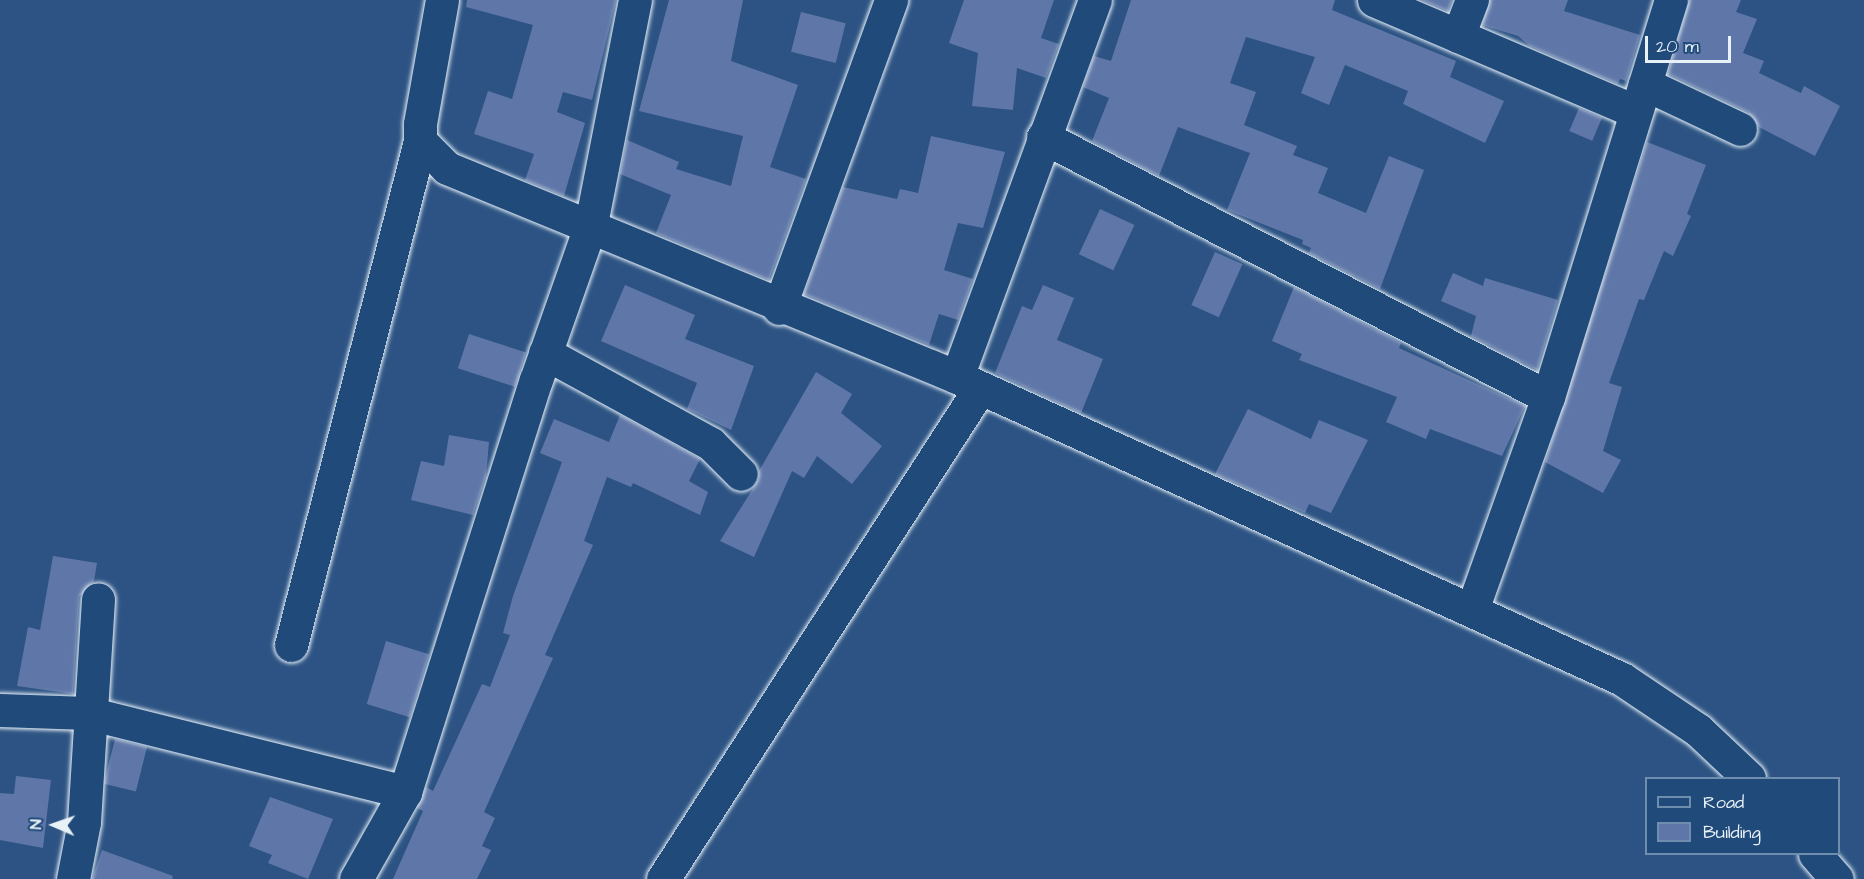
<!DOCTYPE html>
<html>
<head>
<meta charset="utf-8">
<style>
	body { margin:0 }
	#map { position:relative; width:1864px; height:879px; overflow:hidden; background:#2c5383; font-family:"Architects Daughter",sans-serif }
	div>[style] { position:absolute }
	.building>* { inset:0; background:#5f77a8; transform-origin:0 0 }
	.roads { filter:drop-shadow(0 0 2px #e8f1f8) drop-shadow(0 0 2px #e8f1f8) }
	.minor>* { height:33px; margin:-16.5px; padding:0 16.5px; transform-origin:16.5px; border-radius:16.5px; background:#1f4a7a }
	span { translate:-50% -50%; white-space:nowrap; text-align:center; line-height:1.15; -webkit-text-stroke:5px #1f4a7a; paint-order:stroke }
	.legend { position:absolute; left:1645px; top:777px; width:195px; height:78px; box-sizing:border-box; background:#1f4a7a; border:2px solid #6f8dac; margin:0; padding:8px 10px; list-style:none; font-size:18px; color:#e8f1f8 }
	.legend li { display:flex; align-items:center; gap:12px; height:30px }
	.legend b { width:30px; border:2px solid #6f8dac }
	.north { position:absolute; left:24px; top:795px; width:60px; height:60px; -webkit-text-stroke:4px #1f4a7a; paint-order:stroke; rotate:272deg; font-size:16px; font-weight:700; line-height:24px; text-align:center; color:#e8f1f8 }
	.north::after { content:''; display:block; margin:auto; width:21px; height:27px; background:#e8f1f8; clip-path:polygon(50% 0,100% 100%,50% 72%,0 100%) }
	.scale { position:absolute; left:1645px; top:36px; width:86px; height:27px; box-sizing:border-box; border:3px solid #e8f1f8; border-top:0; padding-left:8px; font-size:18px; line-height:21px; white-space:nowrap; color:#e8f1f8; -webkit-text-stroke:4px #1f4a7a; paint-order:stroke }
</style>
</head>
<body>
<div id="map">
	<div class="building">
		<div style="clip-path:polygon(467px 0,616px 0,592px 100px,563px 92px,557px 112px,585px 123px,564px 196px,525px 180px,534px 154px,474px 134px,488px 91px,512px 99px,533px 25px,466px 7px)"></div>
		<div style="clip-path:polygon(669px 0,743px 0,731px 61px,798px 85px,770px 167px,806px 179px,769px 280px,656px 233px,671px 195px,620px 174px,627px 140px,679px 162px,676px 169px,731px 186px,743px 136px,639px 111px)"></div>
		<div style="clip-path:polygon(964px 0,1054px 0,1041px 38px,1059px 44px,1046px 78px,1017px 68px,1013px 110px,972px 106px,978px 53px,949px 43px)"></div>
		<div style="clip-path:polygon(1131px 0,1335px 0,1332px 10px,1456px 61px,1450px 77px,1504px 101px,1485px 143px,1403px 104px,1408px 91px,1345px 65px,1329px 105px,1301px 93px,1315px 57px,1246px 37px,1230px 83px,1256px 92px,1244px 125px,1297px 146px,1293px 155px,1328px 168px,1318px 193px,1366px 213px,1389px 156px,1424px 170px,1380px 289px,1309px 253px,1311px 248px,1302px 244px,1303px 240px,1227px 210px,1250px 153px,1178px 127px,1159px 176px,1092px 141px,1109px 98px,1083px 87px,1094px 56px,1111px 61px)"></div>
		<div style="clip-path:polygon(1422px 0,1452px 0,1448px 11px)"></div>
		<div style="clip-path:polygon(1490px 0,1568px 0,1564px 11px,1640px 35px,1626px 81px,1620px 79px,1618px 84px,1530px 46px,1518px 36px,1482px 25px)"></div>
		<div style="clip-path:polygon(1689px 0,1741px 0,1736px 12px,1757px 19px,1743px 53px,1764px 61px,1759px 73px,1801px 93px,1804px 86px,1840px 106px,1815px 156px,1759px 127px,1748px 112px,1668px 74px)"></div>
		<div style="left:801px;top:12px;width:46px;height:41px;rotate:14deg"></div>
		<div style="left:1579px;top:108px;width:25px;height:25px;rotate:23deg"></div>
		<div style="clip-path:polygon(931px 136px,1005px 152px,983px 228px,958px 223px,944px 270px,973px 279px,958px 320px,939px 314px,929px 345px,804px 294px,843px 187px,897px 199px,900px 189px,918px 193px)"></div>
		<div style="clip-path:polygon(1647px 142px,1706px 165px,1687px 214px,1691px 216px,1673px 256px,1664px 251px,1644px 300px,1639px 299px,1609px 383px,1622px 387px,1603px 451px,1621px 460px,1603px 493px,1545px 462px)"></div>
		<div style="left:1100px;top:209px;width:38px;height:50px;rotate:25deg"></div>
		<div style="left:1215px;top:252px;width:30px;height:58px;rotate:24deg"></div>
		<div style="clip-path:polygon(1453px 273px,1483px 286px,1485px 278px,1558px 300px,1537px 370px,1471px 336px,1476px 316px,1441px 301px)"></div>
		<div style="clip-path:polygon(625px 285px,695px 315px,685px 339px,754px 366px,731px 430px,687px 409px,697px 383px,601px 341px)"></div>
		<div style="clip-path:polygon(1043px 285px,1074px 298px,1057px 340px,1103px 359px,1081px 413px,995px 373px,1022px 306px,1032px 310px)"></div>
		<div style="clip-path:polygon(1294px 287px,1401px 343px,1399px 348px,1525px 406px,1502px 456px,1430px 429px,1426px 439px,1386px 422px,1397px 397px,1299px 360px,1302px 354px,1272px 341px)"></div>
		<div style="left:469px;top:334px;width:60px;height:36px;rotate:18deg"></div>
		<div style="clip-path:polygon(816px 372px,852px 394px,841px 413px,882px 446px,852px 484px,817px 456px,804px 478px,792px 471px,754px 557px,720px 541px,759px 479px,759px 471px)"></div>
		<div style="clip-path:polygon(1248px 409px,1311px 439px,1319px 420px,1368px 440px,1331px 513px,1309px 504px,1305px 513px,1215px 474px)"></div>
		<div style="clip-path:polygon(620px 415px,700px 459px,689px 481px,708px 492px,700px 515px,633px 483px,631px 487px,607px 477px,584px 541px,593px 545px,545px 655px,553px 658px,484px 812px,495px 818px,482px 846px,491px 850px,477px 879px,393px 879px,423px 811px,417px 808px,426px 787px,433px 791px,482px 684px,490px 687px,510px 635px,503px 633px,513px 596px,562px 462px,540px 453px,554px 419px,609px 442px)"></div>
		<div style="clip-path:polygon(449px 435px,489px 442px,486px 476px,473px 515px,411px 500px,421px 461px,444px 466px)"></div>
		<div style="clip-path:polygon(53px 556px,97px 563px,94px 581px,79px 597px,73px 694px,17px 686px,28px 627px,40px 630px)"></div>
		<div style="left:386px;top:641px;width:45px;height:66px;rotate:17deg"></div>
		<div style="left:115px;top:739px;width:33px;height:46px;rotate:14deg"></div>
		<div style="clip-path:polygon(16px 776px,51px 780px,43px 848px,0 840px,0 793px,14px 794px)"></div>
		<div style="clip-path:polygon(270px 797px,333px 819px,308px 879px,268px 863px,272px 855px,249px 846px)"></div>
		<div style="clip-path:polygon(102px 850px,173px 876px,172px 879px,92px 879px)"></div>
	</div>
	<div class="roads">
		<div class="minor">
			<div style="left:442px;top:0;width:126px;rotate:100.1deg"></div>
			<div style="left:420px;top:124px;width:17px;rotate:90deg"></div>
			<div style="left:420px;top:141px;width:38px;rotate:45deg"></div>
			<div style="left:447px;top:168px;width:551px;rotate:22.28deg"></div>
			<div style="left:957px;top:377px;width:730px;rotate:24.42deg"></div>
			<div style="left:1622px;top:679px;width:92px;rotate:33.9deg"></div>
			<div style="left:1698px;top:730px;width:70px;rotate:43.3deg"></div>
			<div style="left:1374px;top:0;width:283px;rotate:23.1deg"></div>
			<div style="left:1458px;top:36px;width:39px;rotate:-69deg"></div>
			<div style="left:1645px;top:84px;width:105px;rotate:25.3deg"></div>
			<div style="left:1043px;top:137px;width:568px;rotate:27.24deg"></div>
			<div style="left:779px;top:308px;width:328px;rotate:-70deg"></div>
			<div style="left:545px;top:353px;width:189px;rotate:28.7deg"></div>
			<div style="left:711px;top:444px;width:42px;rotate:45deg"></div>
			<div style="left:957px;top:377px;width:401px;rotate:-69.9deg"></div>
			<div style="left:1472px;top:610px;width:226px;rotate:-70.4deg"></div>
			<div style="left:1548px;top:397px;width:416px;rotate:-72.8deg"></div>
			<div style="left:291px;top:645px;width:520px;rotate:-75.64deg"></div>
			<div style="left:0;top:710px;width:88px;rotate:2deg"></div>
			<div style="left:88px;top:713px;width:327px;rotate:14deg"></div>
			<div style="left:1815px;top:854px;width:33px;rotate:49deg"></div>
			<div style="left:73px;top:879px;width:58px;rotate:-79.1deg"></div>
			<div style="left:84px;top:822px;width:223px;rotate:-86.4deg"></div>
			<div style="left:356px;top:879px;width:100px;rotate:-60.6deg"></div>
			<div style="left:405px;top:792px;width:432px;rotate:-72.4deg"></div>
			<div style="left:536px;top:380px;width:165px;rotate:-70.6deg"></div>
			<div style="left:591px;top:224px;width:228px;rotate:-78.9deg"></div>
			<div style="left:663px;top:879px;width:584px;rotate:-57.15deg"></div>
		</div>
	</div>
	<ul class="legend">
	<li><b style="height:8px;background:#1f4a7a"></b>Road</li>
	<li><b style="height:16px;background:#5f77a8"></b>Building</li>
	</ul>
	<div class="north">N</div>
	<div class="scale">20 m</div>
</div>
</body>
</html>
